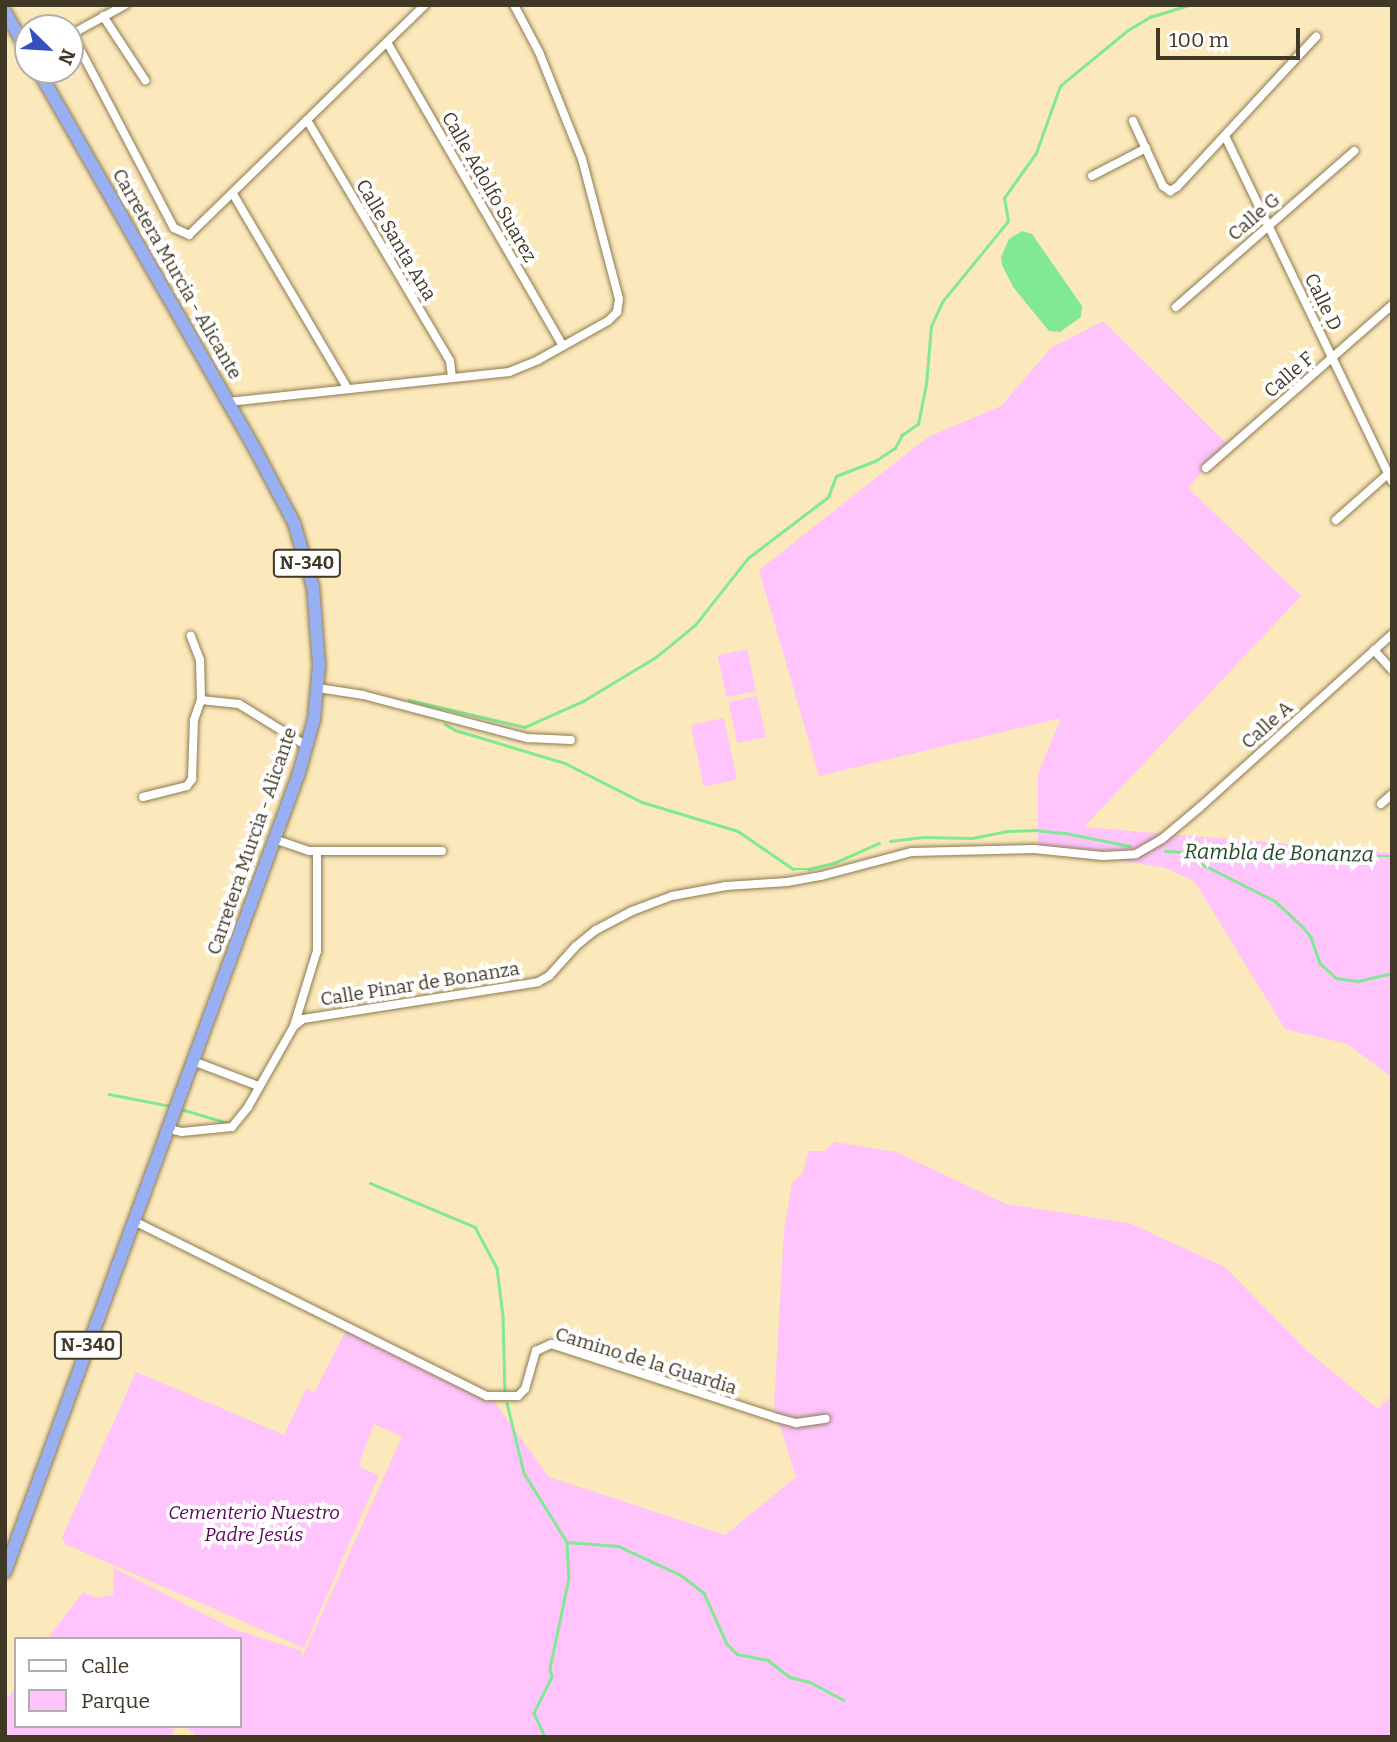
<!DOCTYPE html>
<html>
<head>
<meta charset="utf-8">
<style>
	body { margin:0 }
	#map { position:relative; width:1397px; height:1742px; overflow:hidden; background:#fce9bb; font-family:Bitter,serif }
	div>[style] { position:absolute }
	.green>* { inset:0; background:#fec4fb; transform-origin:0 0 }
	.water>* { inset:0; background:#80e992 }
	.stream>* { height:2.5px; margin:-1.25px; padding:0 1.25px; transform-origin:1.25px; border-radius:1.25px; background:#80e992 }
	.roads { filter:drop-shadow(0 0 2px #8c7b51) drop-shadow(0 0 2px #8c7b51) }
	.minor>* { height:8px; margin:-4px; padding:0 4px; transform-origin:4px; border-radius:4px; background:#fff }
	.trunk>* { height:12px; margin:-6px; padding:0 6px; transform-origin:6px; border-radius:6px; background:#98b0f3 }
	span { translate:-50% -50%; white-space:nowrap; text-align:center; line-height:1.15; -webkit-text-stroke:7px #fff; paint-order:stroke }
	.shield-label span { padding:2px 5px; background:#fff; border:2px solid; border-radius:5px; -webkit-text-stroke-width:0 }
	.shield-label { font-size:18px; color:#3f3825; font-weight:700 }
	.street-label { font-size:19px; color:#3f3825 }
	.park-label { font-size:19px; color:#5a035a; font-style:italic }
	.water-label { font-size:21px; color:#224b29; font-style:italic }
	.frame { position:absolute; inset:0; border:7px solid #3f3825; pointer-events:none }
	.legend { position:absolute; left:14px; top:1637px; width:228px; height:91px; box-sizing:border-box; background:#fff; border:2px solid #b2afa8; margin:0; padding:9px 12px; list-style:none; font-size:21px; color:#3f3825 }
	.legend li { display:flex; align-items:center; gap:14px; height:35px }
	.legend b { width:35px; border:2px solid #b2afa8 }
	.north { position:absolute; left:14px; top:14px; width:70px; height:70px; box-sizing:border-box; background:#fff; border:2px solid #b2afa8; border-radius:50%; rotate:114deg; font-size:19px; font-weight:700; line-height:28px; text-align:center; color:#3f3825 }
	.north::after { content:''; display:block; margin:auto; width:24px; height:32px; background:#334fc0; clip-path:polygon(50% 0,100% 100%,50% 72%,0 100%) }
	.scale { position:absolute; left:1156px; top:28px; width:144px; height:32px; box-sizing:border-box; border:4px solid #3f3825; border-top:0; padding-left:9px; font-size:21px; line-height:24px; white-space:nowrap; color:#3f3825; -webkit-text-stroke:5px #fff; paint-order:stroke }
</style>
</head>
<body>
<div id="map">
	<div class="green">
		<div style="clip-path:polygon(1103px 321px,1226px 443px,1188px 488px,1301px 596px,1084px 827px,1392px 853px,1392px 1077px,1347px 1044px,1285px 1029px,1195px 882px,1166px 868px,1038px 846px,1038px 774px,1061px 718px,819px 776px,759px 570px,928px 437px,1001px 406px,1051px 348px)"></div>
		<div style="left:747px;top:649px;width:43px;height:30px;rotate:78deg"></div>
		<div style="left:757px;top:696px;width:42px;height:29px;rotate:78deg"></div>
		<div style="left:724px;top:718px;width:63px;height:34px;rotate:78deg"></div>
		<div style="clip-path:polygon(835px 1142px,896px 1152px,1006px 1204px,1129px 1223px,1225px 1267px,1306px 1350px,1378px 1409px,1392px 1395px,1392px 1737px,198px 1737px,185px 1726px,240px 1726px,240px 1639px,47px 1639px,83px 1592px,96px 1598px,113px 1595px,114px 1568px,233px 1629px,302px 1651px,302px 1658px,402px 1437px,374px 1424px,360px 1461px,361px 1468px,379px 1475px,304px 1648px,65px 1544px,62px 1538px,136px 1372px,284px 1435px,306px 1389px,314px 1393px,349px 1325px,493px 1400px,549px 1477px,725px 1535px,796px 1477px,774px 1406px,784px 1231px,792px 1183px,802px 1174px,809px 1151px,825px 1151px)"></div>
		<div style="clip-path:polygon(16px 1686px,16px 1726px,174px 1726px,171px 1737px,5px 1737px,5px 1702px)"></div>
	</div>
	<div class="water">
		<div style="clip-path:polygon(1022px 231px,1032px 234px,1082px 306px,1081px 317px,1060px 332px,1049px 331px,1013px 287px,1002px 265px,1001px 257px,1009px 239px)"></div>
	</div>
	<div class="stream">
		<div style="left:409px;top:700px;width:119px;rotate:13.1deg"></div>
		<div style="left:525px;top:727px;width:64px;rotate:-24.1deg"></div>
		<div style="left:583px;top:701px;width:85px;rotate:-31.1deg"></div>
		<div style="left:656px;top:657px;width:50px;rotate:-39.4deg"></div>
		<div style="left:695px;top:625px;width:85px;rotate:-51.7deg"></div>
		<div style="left:748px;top:558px;width:101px;rotate:-37.3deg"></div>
		<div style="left:828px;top:497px;width:22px;rotate:-69deg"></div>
		<div style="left:836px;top:476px;width:42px;rotate:-21deg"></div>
		<div style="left:875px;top:461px;width:24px;rotate:-33deg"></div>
		<div style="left:895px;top:448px;width:15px;rotate:-62deg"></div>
		<div style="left:902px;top:435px;width:19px;rotate:-35deg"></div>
		<div style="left:918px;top:424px;width:41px;rotate:-78.7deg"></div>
		<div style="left:926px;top:384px;width:58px;rotate:-85.1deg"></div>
		<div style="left:931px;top:326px;width:26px;rotate:-65deg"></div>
		<div style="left:942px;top:302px;width:104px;rotate:-50.8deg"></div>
		<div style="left:1008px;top:221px;width:23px;rotate:-100deg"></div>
		<div style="left:1004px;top:198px;width:55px;rotate:-54.6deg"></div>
		<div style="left:1036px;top:153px;width:71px;rotate:-70.3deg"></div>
		<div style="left:1060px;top:86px;width:88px;rotate:-39.5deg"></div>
		<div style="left:1128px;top:30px;width:26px;rotate:-31deg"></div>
		<div style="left:1150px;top:17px;width:41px;rotate:-17.1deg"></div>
		<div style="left:445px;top:724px;width:12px;rotate:31deg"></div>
		<div style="left:455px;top:730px;width:115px;rotate:16.7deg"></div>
		<div style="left:565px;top:763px;width:86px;rotate:26.9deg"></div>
		<div style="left:642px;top:802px;width:100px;rotate:16.8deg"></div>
		<div style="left:738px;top:831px;width:67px;rotate:34.6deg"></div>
		<div style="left:793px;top:869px;width:15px"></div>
		<div style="left:808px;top:869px;width:27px;rotate:-13deg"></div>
		<div style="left:834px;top:863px;width:49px;rotate:-24deg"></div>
		<div style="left:890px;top:841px;width:33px;rotate:-7deg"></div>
		<div style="left:923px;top:837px;width:49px;rotate:1.2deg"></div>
		<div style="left:972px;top:838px;width:37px;rotate:-11deg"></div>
		<div style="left:1008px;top:831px;width:27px;rotate:-2deg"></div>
		<div style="left:1035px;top:830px;width:30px;rotate:6deg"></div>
		<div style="left:1065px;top:833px;width:66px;rotate:11.3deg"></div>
		<div style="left:1165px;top:851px;width:98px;rotate:2.9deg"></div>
		<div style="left:1263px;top:856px;width:129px"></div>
		<div style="left:1182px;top:854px;width:104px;rotate:26.8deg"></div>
		<div style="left:1275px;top:901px;width:38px;rotate:43deg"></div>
		<div style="left:1303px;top:927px;width:13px;rotate:51deg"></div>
		<div style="left:1311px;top:937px;width:28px;rotate:71deg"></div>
		<div style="left:1320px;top:963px;width:22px;rotate:43deg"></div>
		<div style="left:1336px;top:978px;width:22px;rotate:8deg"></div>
		<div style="left:1358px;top:981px;width:35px;rotate:-13deg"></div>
		<div style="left:109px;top:1094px;width:63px;rotate:11deg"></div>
		<div style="left:181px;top:1109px;width:49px;rotate:16.6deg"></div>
		<div style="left:370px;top:1183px;width:114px;rotate:22.7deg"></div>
		<div style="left:475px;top:1227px;width:47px;rotate:61.8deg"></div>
		<div style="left:497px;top:1268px;width:48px;rotate:82.9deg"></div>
		<div style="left:503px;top:1316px;width:74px;rotate:88.5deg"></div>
		<div style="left:507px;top:1403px;width:72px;rotate:76.3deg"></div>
		<div style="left:524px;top:1473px;width:81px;rotate:58.1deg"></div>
		<div style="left:567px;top:1542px;width:36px;rotate:87deg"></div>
		<div style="left:569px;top:1578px;width:93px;rotate:101.8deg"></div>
		<div style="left:550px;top:1669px;width:8px;rotate:76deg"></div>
		<div style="left:552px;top:1677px;width:40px;rotate:116.6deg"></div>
		<div style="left:534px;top:1713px;width:26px;rotate:65deg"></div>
		<div style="left:567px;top:1542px;width:51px;rotate:4.5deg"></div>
		<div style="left:618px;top:1546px;width:69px;rotate:24.7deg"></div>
		<div style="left:681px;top:1575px;width:29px;rotate:38deg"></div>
		<div style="left:704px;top:1593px;width:56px;rotate:65.7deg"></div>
		<div style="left:727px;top:1644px;width:14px;rotate:45deg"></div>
		<div style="left:737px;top:1654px;width:32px;rotate:11deg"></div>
		<div style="left:768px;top:1660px;width:28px;rotate:38deg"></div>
		<div style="left:790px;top:1677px;width:21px;rotate:14deg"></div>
		<div style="left:810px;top:1682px;width:38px;rotate:28deg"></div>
	</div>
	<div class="roads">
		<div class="minor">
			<div style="left:103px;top:16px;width:77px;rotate:56.7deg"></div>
			<div style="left:72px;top:34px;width:219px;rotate:62.3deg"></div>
			<div style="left:174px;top:228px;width:17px;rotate:25deg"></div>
			<div style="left:189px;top:235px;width:330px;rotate:-44.3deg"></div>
			<div style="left:70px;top:35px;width:63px;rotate:-28.6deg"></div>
			<div style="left:388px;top:44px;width:349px;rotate:59.9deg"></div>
			<div style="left:307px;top:120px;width:280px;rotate:59.3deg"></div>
			<div style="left:450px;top:361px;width:17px;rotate:83deg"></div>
			<div style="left:1133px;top:121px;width:72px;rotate:65.2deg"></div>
			<div style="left:1163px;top:186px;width:9px;rotate:36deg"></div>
			<div style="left:1170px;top:191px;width:8px;rotate:-30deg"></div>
			<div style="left:1177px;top:187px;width:205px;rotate:-47.2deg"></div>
			<div style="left:1225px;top:136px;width:384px;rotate:64.2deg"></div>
			<div style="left:1092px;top:176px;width:61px;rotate:-27.4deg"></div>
			<div style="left:233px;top:194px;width:226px;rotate:59.5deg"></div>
			<div style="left:1176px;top:307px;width:237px;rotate:-41.2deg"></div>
			<div style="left:228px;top:402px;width:283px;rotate:-6.1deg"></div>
			<div style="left:509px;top:372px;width:31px;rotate:-22deg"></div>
			<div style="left:538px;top:360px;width:80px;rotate:-29.1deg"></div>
			<div style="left:608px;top:321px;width:13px;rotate:-45deg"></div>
			<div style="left:617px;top:312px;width:13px;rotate:-81deg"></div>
			<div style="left:619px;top:299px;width:145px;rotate:-104.8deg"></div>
			<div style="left:582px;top:159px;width:115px;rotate:-111.9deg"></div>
			<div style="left:539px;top:52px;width:53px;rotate:-118deg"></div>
			<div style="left:1206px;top:468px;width:247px;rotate:-41.2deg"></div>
			<div style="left:1336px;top:520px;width:72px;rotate:-41.6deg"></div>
			<div style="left:1374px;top:650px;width:27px;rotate:48deg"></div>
			<div style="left:318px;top:688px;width:46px;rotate:8.8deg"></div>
			<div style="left:363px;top:695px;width:170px;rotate:14.7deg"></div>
			<div style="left:527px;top:738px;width:44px;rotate:2.6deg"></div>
			<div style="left:201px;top:700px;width:38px;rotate:6deg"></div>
			<div style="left:239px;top:704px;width:80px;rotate:31.7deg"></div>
			<div style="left:143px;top:797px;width:45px;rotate:-14deg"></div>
			<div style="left:187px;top:786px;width:9px;rotate:-54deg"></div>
			<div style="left:192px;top:779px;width:59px;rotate:-88.1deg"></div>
			<div style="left:194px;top:720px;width:21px;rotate:-71deg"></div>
			<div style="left:201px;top:700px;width:40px;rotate:-91.4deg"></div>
			<div style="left:200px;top:660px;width:26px;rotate:-111deg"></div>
			<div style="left:1381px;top:804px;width:15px;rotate:-42deg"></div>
			<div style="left:274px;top:839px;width:37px;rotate:19deg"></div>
			<div style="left:309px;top:851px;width:133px"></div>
			<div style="left:294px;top:1026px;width:78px;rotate:-73deg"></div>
			<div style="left:317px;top:951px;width:100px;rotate:-90deg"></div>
			<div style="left:193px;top:1061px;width:70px;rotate:21deg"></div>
			<div style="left:168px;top:1129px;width:14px;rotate:12deg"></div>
			<div style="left:182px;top:1132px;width:50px;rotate:-5.7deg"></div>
			<div style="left:232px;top:1127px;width:26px;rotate:-51deg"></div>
			<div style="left:248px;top:1107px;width:93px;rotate:-60.4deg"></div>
			<div style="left:294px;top:1026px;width:11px;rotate:-38deg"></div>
			<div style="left:303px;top:1019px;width:238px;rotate:-8.9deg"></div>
			<div style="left:538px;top:982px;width:13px;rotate:-29deg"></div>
			<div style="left:549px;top:976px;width:40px;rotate:-48deg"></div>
			<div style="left:576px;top:946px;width:26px;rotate:-39deg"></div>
			<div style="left:596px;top:930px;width:41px;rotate:-27.8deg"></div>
			<div style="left:632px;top:911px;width:43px;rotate:-20.6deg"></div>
			<div style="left:672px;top:896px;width:55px;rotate:-10.5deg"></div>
			<div style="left:726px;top:886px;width:61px;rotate:-3.8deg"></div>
			<div style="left:787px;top:882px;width:35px;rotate:-10deg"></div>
			<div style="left:821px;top:876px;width:94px;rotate:-14.8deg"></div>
			<div style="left:912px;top:852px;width:122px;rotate:-1.4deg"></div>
			<div style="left:1034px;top:849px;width:69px;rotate:5.8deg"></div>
			<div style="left:1103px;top:856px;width:33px;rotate:-3deg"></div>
			<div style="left:1136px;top:854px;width:30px;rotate:-30deg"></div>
			<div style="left:1162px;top:839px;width:48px;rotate:-40deg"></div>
			<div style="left:1199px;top:808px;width:260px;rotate:-42deg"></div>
			<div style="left:134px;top:1221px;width:394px;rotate:26.4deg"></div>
			<div style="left:487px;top:1396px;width:31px"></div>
			<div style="left:518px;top:1396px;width:10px;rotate:-45deg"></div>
			<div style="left:525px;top:1389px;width:40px;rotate:-74deg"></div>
			<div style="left:536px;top:1351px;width:17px;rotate:-25deg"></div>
			<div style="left:551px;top:1344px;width:238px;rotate:18.1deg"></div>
			<div style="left:777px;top:1418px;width:20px;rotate:15deg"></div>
			<div style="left:796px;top:1423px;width:30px;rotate:-8deg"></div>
		</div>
		<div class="trunk">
			<div style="left:5px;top:12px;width:46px;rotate:60.1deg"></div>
			<div style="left:5px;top:1572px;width:851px;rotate:-69.8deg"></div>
			<div style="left:299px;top:773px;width:56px;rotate:-74.5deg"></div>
			<div style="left:314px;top:719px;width:53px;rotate:-84.6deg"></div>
			<div style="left:319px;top:666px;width:79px;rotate:-94.3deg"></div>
			<div style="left:313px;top:587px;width:67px;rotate:-106.5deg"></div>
			<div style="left:294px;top:523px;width:84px;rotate:-117.8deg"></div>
			<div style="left:255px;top:449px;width:437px;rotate:-119.8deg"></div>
		</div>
	</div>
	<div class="shield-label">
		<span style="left:307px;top:563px">N-340</span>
		<span style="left:88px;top:1345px">N-340</span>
	</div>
	<div class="street-label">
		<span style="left:489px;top:187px;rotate:60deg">Calle Adolfo Suarez</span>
		<span style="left:1254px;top:217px;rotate:-41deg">Calle G</span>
		<span style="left:396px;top:240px;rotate:59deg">Calle Santa Ana</span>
		<span style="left:177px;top:274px;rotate:60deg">Carretera Murcia - Alicante</span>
		<span style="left:1323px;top:302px;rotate:64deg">Calle D</span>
		<span style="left:1289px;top:375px;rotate:-41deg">Calle F</span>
		<span style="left:1267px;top:725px;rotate:-42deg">Calle A</span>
		<span style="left:252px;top:841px;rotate:-71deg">Carretera Murcia - Alicante</span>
		<span style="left:420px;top:984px;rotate:-9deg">Calle Pinar de Bonanza</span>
		<span style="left:646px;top:1361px;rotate:17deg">Camino de la Guardia</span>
	</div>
	<div class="park-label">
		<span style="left:254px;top:1524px">Cementerio Nuestro<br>Padre Jesús</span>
	</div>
	<div class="water-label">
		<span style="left:1279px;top:853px;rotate:1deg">Rambla de Bonanza</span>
	</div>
	<div class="frame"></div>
	<ul class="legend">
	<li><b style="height:9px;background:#fff"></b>Calle</li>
	<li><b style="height:19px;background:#fec4fb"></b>Parque</li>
	</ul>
	<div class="north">N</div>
	<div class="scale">100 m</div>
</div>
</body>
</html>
